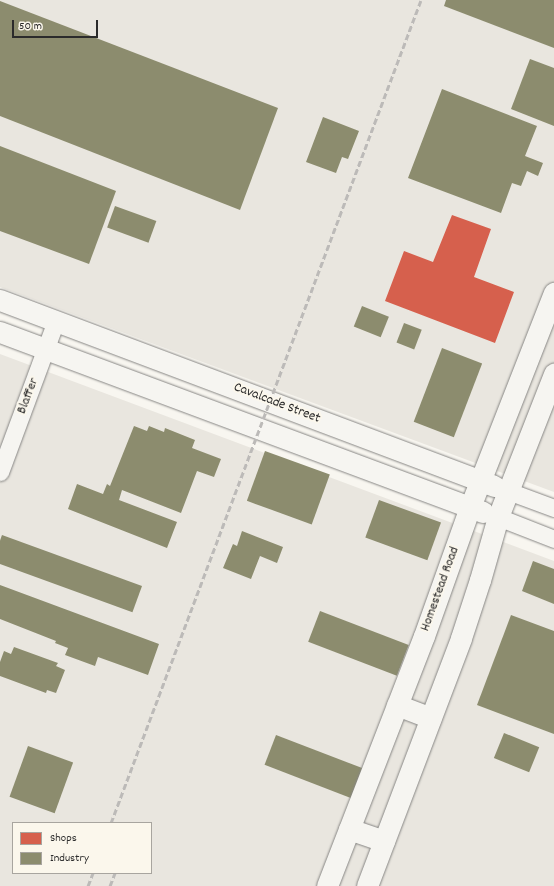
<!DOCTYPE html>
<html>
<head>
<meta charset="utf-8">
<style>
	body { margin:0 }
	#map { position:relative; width:554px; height:886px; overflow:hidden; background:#f8f6f0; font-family:Dekko,sans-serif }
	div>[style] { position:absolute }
	.built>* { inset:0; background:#e9e6df }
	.shops>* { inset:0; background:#d6604d }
	.industry>* { inset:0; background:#8c8c6e; transform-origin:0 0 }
	.roads { filter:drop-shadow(0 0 1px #878684) drop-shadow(0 0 1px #878684) }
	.minor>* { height:17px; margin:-8.5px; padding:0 8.5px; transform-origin:8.5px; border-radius:8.5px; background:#f6f5f1 }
	.major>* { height:21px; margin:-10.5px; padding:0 10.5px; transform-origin:10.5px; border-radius:10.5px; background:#f6f5f1 }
	.rail>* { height:3px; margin-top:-1.5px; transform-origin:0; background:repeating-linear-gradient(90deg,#bcbab8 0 6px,transparent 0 9px) }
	span { translate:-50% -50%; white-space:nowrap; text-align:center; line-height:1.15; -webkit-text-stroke:4px #fbf7ec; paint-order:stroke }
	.street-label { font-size:14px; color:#2b2b2b }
	.legend { position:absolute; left:12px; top:822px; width:140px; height:52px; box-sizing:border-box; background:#fbf7ec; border:1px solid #a8a59f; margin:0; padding:5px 7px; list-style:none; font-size:12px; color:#2b2b2b }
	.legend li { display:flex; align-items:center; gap:8px; height:20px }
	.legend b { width:20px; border:1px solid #a8a59f }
	.scale { position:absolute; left:12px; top:20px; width:86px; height:18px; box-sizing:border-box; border:2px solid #2b2b2b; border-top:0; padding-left:5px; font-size:12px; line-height:14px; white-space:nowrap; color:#2b2b2b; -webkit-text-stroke:3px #fbf7ec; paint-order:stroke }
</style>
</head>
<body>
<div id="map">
	<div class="built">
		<div style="clip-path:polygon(0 0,554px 0,554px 492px,0 287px)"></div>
		<div style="clip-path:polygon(evenodd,0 354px,554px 561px,554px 886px,0 886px,0 354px,13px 823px,151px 823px,151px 873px,13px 873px,13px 823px)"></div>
	</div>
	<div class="shops">
		<div style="clip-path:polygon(452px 215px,491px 229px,474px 277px,514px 292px,495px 343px,385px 301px,404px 251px,433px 262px)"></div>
	</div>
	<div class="industry">
		<div style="clip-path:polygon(446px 0,554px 0,554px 48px,444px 6px)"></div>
		<div style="clip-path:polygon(0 1px,278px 108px,240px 210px,0 116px)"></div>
		<div style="clip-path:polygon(530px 59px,554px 68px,554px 126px,511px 109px)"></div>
		<div style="clip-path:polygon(442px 89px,537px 126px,525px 156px,543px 163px,538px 176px,527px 171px,521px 186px,512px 183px,501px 213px,408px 178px)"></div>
		<div style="clip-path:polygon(323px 117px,359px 131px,348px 159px,342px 157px,336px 173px,306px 162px)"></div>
		<div style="clip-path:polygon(0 146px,116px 191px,89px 264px,0 231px)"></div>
		<div style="left:115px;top:206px;width:44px;height:23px;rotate:20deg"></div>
		<div style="left:362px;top:306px;width:29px;height:22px;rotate:22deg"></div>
		<div style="left:404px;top:323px;width:19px;height:21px;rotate:21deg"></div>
		<div style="left:442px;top:348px;width:43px;height:79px;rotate:21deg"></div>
		<div style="clip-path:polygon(134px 426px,147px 431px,149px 426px,164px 432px,165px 428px,195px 440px,192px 448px,221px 459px,214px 477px,197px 471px,181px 513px,122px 490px,119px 500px,177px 522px,167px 548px,68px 509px,77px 484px,103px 494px,107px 484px,110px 486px)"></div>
		<div style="left:265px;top:451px;width:69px;height:53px;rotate:20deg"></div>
		<div style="left:379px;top:500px;width:66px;height:40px;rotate:20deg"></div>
		<div style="clip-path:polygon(242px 531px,283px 547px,277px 563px,260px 556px,251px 579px,223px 568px,233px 544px,237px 546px)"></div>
		<div style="left:2px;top:535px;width:149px;height:28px;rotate:20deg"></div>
		<div style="clip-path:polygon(533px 561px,554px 569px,554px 604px,522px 591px)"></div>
		<div style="clip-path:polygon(0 585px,159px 644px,148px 675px,98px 657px,95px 666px,65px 655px,68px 648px,55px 643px,56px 641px,0 619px)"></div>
		<div style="left:320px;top:611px;width:95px;height:33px;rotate:21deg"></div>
		<div style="clip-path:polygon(511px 615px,554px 631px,554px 734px,477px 705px)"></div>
		<div style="clip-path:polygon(14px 647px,58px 663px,56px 666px,65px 670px,56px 693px,47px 690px,46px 693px,0 676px,0 662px,4px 651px,11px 654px)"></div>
		<div style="left:504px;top:733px;width:38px;height:27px;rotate:22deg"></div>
		<div style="left:276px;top:735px;width:93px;height:32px;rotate:21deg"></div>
		<div style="left:28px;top:746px;width:48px;height:54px;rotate:20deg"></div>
	</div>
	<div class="roads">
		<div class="minor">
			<div style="left:0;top:472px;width:161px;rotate:-69.7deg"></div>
			<div style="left:508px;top:491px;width:49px;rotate:20.3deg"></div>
			<div style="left:498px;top:517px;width:60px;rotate:21.4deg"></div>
		</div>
		<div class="major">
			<div style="left:0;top:300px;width:528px;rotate:20.63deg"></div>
			<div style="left:0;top:332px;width:515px;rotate:20.44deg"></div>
			<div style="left:397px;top:705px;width:36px;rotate:21deg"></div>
			<div style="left:349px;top:829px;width:37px;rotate:19deg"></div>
			<div style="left:327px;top:886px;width:268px;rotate:-68.8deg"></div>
			<div style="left:424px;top:636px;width:137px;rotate:-70.4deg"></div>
			<div style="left:470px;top:507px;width:230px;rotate:-68.6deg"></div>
			<div style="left:367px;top:886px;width:265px;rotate:-69.2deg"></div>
			<div style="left:461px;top:638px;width:61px;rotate:-71.9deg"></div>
			<div style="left:480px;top:580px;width:66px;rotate:-74.1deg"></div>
			<div style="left:498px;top:517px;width:154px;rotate:-68.6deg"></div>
		</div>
	</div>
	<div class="rail">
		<div style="left:111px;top:823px;width:879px;rotate:-69.36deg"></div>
		<div style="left:88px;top:886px;width:14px;rotate:-69deg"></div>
		<div style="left:110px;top:886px;width:14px;rotate:-69deg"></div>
	</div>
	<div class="street-label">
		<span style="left:28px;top:396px;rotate:-69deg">Blaffer</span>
		<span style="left:277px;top:403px;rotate:21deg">Cavalcade Street</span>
		<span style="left:440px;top:589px;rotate:-70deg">Homestead Road</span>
	</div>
	<ul class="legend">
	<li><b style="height:11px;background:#d6604d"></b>Shops</li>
	<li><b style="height:11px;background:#8c8c6e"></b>Industry</li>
	</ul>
	<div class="scale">50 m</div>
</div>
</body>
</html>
